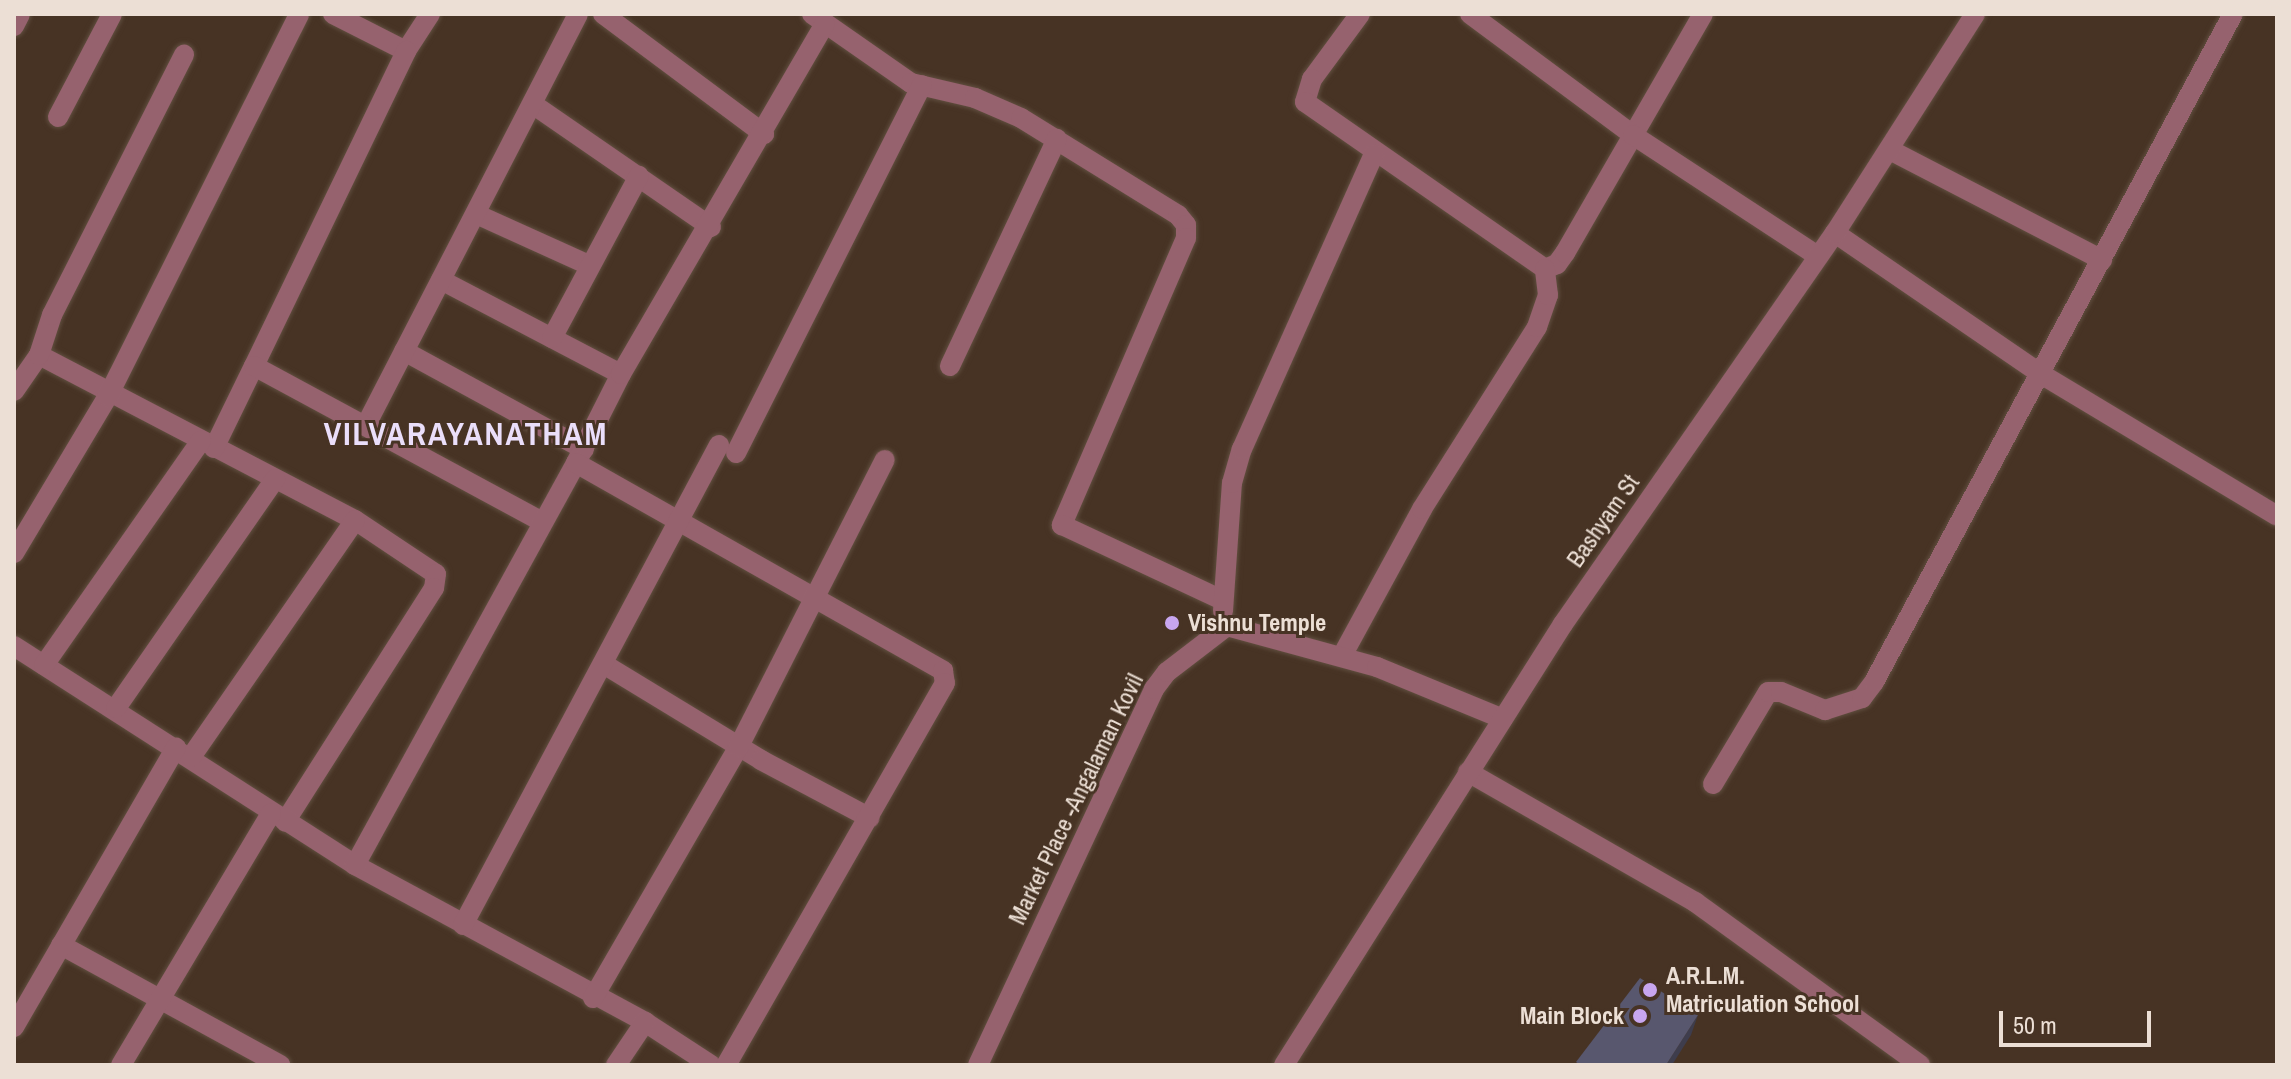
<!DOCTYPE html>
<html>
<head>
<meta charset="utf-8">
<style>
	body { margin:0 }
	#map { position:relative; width:2291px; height:1079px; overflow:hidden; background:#473324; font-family:"Archivo Narrow",sans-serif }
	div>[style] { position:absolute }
	.roads { filter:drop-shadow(0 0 2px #614f40) drop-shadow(0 0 2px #614f40) }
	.minor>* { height:20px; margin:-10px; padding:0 10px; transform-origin:10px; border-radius:10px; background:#96626e }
	.shaded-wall>* { inset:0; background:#3e3d4d }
	.building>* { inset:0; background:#58576e }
	.dots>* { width:22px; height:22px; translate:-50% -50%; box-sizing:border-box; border:4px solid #473324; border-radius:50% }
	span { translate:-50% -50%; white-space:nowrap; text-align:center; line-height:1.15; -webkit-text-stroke:6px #473324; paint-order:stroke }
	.street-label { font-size:24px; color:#ecdfd5 }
	.poi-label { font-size:24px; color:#ecdfd5; font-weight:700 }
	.left { translate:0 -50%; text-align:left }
	.right { translate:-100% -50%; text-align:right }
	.district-label { font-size:32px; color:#eadefa; font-weight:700; letter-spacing:2px }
	.frame { position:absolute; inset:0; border:16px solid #ecdfd5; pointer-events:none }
	.scale { position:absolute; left:1999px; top:1011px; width:152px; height:36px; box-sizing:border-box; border:4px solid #ecdfd5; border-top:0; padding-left:10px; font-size:24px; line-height:28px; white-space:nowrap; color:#ecdfd5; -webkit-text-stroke:6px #473324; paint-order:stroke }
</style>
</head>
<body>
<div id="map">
	<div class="roads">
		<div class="minor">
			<div style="left:333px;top:14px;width:82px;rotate:26.9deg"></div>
			<div style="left:406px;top:51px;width:44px;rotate:-57deg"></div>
			<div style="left:603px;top:14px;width:201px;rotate:36.7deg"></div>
			<div style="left:812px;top:14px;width:121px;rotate:34.9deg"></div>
			<div style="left:911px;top:83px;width:66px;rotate:13.2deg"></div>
			<div style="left:975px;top:98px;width:50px;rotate:23.5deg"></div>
			<div style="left:1021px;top:118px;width:185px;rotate:31.7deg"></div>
			<div style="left:1178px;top:215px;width:13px;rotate:51deg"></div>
			<div style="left:1186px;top:225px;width:13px;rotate:90deg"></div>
			<div style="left:1186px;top:238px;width:313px;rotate:113.4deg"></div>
			<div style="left:1062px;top:525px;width:174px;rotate:25.1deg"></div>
			<div style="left:1360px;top:14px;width:81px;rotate:126.4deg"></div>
			<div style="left:1312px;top:79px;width:24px;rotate:107deg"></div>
			<div style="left:1305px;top:102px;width:292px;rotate:34.8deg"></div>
			<div style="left:1545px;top:269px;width:13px;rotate:-23deg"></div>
			<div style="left:1557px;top:264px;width:14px;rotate:-54deg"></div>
			<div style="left:1565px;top:253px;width:276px;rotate:-60deg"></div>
			<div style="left:1470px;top:14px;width:203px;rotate:36.6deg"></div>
			<div style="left:1633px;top:135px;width:221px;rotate:33.2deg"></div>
			<div style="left:14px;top:26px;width:13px;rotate:-63deg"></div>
			<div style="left:534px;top:105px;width:215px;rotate:34.6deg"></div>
			<div style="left:58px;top:117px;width:116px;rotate:-62.3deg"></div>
			<div style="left:1890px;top:150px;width:239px;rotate:27.4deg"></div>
			<div style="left:476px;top:214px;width:124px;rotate:24.3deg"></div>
			<div style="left:1835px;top:233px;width:250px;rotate:34.4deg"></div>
			<div style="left:2041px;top:374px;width:275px;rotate:31deg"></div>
			<div style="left:441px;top:280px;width:203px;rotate:27.6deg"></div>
			<div style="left:552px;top:338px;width:184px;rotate:-61.8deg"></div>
			<div style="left:404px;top:351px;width:205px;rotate:28.6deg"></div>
			<div style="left:39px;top:355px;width:356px;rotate:27.6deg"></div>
			<div style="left:355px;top:520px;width:97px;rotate:33.7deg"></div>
			<div style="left:436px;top:574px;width:14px;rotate:98deg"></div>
			<div style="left:434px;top:588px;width:277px;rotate:122.5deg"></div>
			<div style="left:254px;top:366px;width:350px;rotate:-64.2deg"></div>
			<div style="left:950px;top:366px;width:251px;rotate:-64.8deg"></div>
			<div style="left:14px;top:391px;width:44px;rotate:-55.2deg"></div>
			<div style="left:39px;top:355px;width:42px;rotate:-72deg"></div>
			<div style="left:52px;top:315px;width:292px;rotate:-63.1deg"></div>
			<div style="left:366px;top:425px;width:462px;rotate:-62.7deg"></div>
			<div style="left:214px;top:448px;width:91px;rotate:-64deg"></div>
			<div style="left:254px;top:366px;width:326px;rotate:28.4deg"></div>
			<div style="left:736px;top:453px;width:412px;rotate:-63.2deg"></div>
			<div style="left:576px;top:463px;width:100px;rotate:-63.2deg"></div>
			<div style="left:621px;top:374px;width:405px;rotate:-59.8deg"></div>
			<div style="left:14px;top:553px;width:183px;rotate:-59.1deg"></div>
			<div style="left:108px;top:396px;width:427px;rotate:-63.4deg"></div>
			<div style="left:1223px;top:611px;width:128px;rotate:-86deg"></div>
			<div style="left:1232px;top:483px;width:35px;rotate:-74deg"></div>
			<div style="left:1242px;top:449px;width:323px;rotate:-65.9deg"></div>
			<div style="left:14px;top:646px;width:405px;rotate:32.7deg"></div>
			<div style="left:355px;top:865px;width:330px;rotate:28.4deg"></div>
			<div style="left:645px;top:1022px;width:79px;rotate:33.1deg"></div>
			<div style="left:1342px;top:656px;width:167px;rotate:-61.4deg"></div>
			<div style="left:1422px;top:509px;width:215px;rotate:-57.7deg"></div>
			<div style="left:1537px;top:327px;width:34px;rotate:-71deg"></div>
			<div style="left:1548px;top:295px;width:26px;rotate:-97deg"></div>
			<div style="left:44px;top:665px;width:274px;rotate:-55deg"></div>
			<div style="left:605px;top:665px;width:183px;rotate:31.3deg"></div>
			<div style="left:761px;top:760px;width:123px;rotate:28deg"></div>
			<div style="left:116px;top:708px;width:279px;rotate:-55.2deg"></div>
			<div style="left:191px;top:757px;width:288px;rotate:-55.3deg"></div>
			<div style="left:1468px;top:772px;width:262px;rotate:29.8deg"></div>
			<div style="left:1695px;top:902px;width:278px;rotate:35.9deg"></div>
			<div style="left:1713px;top:784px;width:107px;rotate:-59.1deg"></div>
			<div style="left:1768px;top:692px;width:13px"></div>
			<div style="left:1781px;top:692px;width:48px;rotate:22.2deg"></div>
			<div style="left:1825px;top:710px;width:39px;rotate:-18deg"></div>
			<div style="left:1862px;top:698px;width:20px;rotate:-53deg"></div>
			<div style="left:1874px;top:682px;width:758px;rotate:-61.75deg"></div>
			<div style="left:355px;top:865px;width:459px;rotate:-61.2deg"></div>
			<div style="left:576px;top:463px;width:422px;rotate:29.5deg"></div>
			<div style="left:943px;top:671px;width:12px;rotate:81deg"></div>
			<div style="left:945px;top:683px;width:440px;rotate:119.8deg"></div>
			<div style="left:463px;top:925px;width:544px;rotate:-61.93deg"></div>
			<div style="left:61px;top:945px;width:250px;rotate:28.7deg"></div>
			<div style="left:593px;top:998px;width:291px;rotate:-59.9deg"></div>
			<div style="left:739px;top:746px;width:321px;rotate:-63deg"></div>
			<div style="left:14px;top:1027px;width:323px;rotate:-59.9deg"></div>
			<div style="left:121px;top:1065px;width:293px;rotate:-59.2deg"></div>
			<div style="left:616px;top:1065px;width:52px;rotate:-56deg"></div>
			<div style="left:978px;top:1065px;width:415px;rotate:-64.9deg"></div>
			<div style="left:1154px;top:689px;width:21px;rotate:-53deg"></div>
			<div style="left:1167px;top:672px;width:76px;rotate:-37.5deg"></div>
			<div style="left:1227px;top:626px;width:156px;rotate:15.3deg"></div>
			<div style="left:1377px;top:667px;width:136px;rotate:22.4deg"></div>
			<div style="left:1284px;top:1065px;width:522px;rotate:-57.68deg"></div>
			<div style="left:1563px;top:624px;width:476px;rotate:-55.2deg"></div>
			<div style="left:1835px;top:233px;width:260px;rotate:-57.4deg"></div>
		</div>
	</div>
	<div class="shaded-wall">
		<div style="clip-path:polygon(1698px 1015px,1691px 1035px,1672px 1065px,1666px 1065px)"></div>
	</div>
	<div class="building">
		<div style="clip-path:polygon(1640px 978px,1698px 1015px,1666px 1065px,1580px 1065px,1576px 1062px)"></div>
	</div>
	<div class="dots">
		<div style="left:1172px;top:623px;background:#c8a6ef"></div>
		<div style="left:1650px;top:990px;background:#c8a6ef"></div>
		<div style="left:1640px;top:1016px;background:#c8a6ef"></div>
	</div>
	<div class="street-label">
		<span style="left:1603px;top:521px;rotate:-55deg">Bashyam St</span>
		<span style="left:1076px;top:799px;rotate:-64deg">Market Place -Angalaman Kovil</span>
	</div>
	<div class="poi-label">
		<span class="left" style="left:1188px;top:623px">Vishnu Temple</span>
		<span class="left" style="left:1666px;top:990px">A.R.L.M.<br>Matriculation School</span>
		<span class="right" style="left:1624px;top:1016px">Main Block</span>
	</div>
	<div class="district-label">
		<span style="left:466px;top:434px">VILVARAYANATHAM</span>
	</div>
	<div class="frame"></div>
	<div class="scale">50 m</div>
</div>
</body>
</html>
